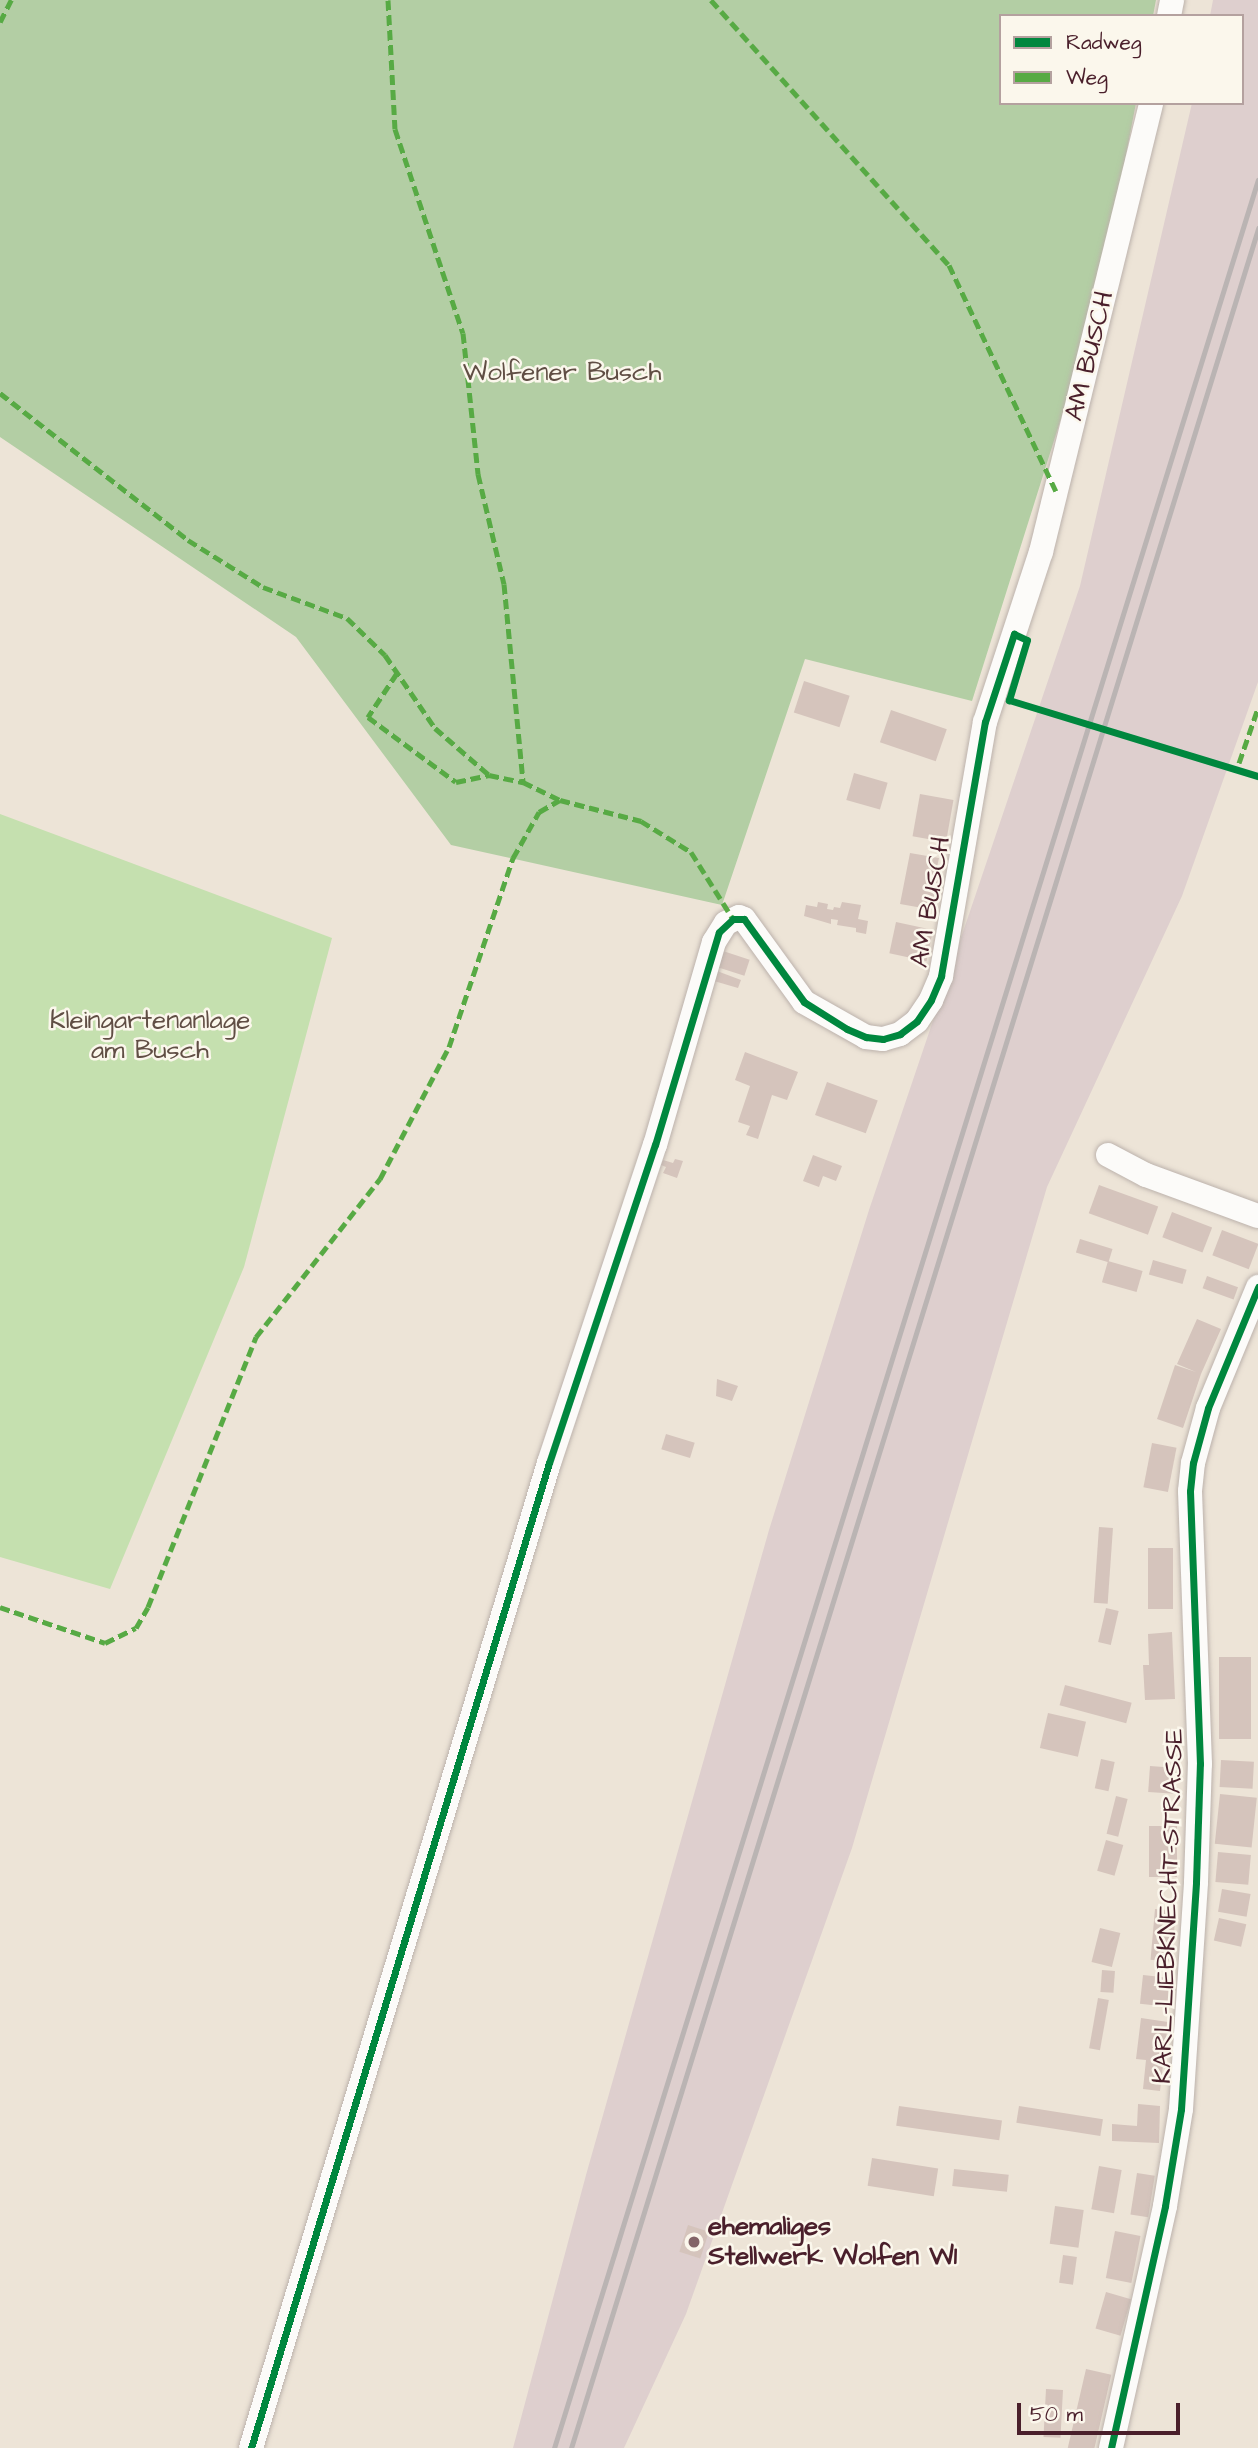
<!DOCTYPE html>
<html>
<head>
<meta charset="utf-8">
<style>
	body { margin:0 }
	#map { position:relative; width:1258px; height:2448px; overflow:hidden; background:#ede4d7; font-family:"Architects Daughter",sans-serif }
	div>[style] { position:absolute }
	.industrial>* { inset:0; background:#decfce }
	.green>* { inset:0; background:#c5e0af }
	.forest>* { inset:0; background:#b3cea4 }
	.building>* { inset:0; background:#d5c4bc; transform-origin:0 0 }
	.roads { filter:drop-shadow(0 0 2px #bcb2ac) drop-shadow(0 0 2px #bcb2ac) }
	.minor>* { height:24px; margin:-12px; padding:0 12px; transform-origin:12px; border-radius:12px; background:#fcfbf9 }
	.rail>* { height:5px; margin:-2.5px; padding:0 2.5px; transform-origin:2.5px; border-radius:2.5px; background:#bab4b3 }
	.quiet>* { height:5px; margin-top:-2.5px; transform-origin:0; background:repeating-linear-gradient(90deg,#57aa44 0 10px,transparent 0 15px) }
	.cycleway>* { height:7px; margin:-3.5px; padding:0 3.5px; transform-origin:3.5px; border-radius:3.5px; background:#00873e }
	.dots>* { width:19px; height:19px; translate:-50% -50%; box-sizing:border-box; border:4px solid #fbf7ec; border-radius:50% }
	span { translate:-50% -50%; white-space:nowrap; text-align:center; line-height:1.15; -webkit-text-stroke:5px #fbf7ec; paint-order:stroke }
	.street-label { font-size:26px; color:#4a1f2b }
	.park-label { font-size:26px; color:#604e44 }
	.poi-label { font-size:26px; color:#4a1f2b; font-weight:700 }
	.left { translate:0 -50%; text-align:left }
	.legend { position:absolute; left:999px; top:14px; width:245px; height:91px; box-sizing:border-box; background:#fbf7ec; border:2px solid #b4a19f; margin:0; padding:9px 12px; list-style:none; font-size:21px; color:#4a1f2b }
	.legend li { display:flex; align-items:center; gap:14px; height:35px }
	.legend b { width:35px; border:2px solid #b4a19f }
	.scale { position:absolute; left:1017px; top:2403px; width:163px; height:32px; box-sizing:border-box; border:4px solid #4a1f2b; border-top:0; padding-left:9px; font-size:21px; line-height:24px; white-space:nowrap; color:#4a1f2b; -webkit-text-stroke:5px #fbf7ec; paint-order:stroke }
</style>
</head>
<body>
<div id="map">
	<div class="industrial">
		<div style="clip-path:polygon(1213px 0,1258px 0,1258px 682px,1182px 896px,1047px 1187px,852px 1848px,686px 2314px,624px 2448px,513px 2448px,586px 2175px,769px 1530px,869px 1210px,1080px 586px,1192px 103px,1242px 103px,1242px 16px,1210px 16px)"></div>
	</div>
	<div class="green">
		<div style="clip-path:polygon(0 814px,332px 938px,244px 1267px,110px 1589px,0 1557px)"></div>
	</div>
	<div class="forest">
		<div style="clip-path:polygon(0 0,1156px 0,1153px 16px,1001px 16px,1001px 103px,1136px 103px,1098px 301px,972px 701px,805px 659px,722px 905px,451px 845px,296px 637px,0 437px)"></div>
	</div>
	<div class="building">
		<div style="left:804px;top:681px;width:48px;height:33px;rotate:18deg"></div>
		<div style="left:891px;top:710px;width:59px;height:34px;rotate:19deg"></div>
		<div style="left:854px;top:773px;width:35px;height:28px;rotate:16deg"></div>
		<div style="left:920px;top:794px;width:34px;height:43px;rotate:10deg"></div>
		<div style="clip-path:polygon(910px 853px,939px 858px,936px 872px,940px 873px,934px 910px,900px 904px)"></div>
		<div style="clip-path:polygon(818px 902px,828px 904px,827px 909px,833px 910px,834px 907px,840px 908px,842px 902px,861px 905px,858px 919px,868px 921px,866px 934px,856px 932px,856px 928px,837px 925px,838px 920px,831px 919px,831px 924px,804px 916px,806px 905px,817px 907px)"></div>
		<div style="left:896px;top:922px;width:38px;height:32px;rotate:12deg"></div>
		<div style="left:723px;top:951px;width:28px;height:17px;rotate:18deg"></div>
		<div style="clip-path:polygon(717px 971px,741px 980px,738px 988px,714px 981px)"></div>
		<div style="clip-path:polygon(745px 1052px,798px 1072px,787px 1100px,772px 1095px,758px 1139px,746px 1135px,750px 1126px,738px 1122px,750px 1086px,735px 1080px)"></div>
		<div style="left:827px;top:1082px;width:54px;height:35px;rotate:20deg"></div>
		<div style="clip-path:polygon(813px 1155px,842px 1166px,836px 1181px,823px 1176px,819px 1187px,803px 1181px)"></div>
		<div style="clip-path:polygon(675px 1159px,683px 1161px,677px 1178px,663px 1173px,666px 1167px,661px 1165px,663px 1160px,673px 1163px)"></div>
		<div style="left:1099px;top:1185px;width:63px;height:30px;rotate:20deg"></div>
		<div style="left:1172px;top:1212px;width:43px;height:27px;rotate:21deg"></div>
		<div style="left:1222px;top:1230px;width:39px;height:27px;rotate:21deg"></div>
		<div style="left:1080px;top:1239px;width:34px;height:14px;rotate:17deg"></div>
		<div style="left:1153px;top:1260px;width:35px;height:15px;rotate:16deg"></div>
		<div style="left:1108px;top:1261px;width:36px;height:22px;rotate:16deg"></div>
		<div style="left:1207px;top:1276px;width:33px;height:13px;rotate:20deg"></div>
		<div style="clip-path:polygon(1197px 1319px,1221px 1329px,1201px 1374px,1183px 1428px,1157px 1419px,1175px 1365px,1196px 1372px,1177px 1364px)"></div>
		<div style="clip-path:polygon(717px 1379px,738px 1386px,732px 1401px,716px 1396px)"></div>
		<div style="left:666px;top:1434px;width:30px;height:16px;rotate:17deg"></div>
		<div style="left:1152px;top:1443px;width:25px;height:45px;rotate:11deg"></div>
		<div style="left:1099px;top:1527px;width:14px;height:76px;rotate:4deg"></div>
		<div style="left:1148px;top:1548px;width:25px;height:61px"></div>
		<div style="left:1106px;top:1608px;width:13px;height:35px;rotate:13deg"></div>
		<div style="clip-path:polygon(1172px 1632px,1175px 1699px,1145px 1700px,1143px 1665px,1149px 1665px,1148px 1634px)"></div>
		<div style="left:1219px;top:1657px;width:32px;height:82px"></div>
		<div style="left:1065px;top:1685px;width:69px;height:21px;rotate:15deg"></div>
		<div style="left:1048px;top:1713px;width:39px;height:36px;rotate:13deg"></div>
		<div style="left:1101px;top:1759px;width:14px;height:30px;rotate:12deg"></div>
		<div style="left:1221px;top:1760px;width:33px;height:27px;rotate:3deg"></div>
		<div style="left:1150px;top:1766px;width:27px;height:26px;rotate:4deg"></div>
		<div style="left:1220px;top:1794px;width:37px;height:50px;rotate:6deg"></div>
		<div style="left:1116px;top:1796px;width:12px;height:39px;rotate:14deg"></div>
		<div style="left:1149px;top:1826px;width:28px;height:51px"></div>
		<div style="left:1106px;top:1840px;width:18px;height:32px;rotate:16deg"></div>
		<div style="left:1218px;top:1852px;width:33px;height:30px;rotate:5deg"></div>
		<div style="left:1222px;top:1889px;width:29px;height:23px;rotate:10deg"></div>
		<div style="left:1155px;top:1909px;width:21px;height:51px;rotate:5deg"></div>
		<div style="left:1219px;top:1918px;width:28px;height:23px;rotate:13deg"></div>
		<div style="left:1100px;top:1928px;width:21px;height:35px;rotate:14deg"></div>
		<div style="left:1102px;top:1970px;width:13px;height:22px;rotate:4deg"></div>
		<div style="left:1143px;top:1975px;width:28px;height:29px;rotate:6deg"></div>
		<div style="left:1098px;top:1998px;width:11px;height:51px;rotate:10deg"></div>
		<div style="clip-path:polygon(1141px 2018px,1168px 2022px,1160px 2091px,1143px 2089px,1146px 2060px,1136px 2059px)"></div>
		<div style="clip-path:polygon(1138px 2104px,1160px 2106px,1159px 2143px,1112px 2141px,1112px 2124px,1137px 2126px)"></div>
		<div style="left:899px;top:2106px;width:104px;height:20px;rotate:8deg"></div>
		<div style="left:1019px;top:2106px;width:85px;height:17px;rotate:9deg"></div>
		<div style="left:872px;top:2158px;width:67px;height:28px;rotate:9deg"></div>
		<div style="left:1099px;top:2166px;width:23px;height:44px;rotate:10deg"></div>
		<div style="left:954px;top:2169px;width:55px;height:17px;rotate:6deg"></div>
		<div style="left:1137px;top:2173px;width:18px;height:42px;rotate:9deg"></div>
		<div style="left:1055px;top:2206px;width:29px;height:38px;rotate:8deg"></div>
		<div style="left:688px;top:2225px;width:22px;height:28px;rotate:18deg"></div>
		<div style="left:1115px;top:2231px;width:26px;height:48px;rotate:11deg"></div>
		<div style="left:1063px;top:2255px;width:14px;height:28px;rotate:8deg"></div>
		<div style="left:1106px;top:2292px;width:26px;height:38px;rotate:16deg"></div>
		<div style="left:1086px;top:2369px;width:26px;height:81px;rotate:13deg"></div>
		<div style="left:1046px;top:2389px;width:17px;height:48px;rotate:3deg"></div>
	</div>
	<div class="roads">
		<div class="minor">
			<div style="left:1169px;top:16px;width:16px;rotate:-79deg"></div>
			<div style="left:1108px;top:1155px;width:43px;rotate:27.8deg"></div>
			<div style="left:1146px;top:1175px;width:119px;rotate:20.1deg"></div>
			<div style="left:251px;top:2448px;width:1029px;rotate:-73.17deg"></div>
			<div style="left:549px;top:1463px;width:335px;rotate:-71.6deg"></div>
			<div style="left:655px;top:1145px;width:211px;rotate:-73.8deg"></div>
			<div style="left:714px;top:942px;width:22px;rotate:-58deg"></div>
			<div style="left:726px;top:923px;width:14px;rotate:-25deg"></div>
			<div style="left:739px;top:917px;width:5px;rotate:22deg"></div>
			<div style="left:744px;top:919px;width:102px;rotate:54.1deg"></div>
			<div style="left:804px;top:1002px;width:71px;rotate:29.4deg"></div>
			<div style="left:866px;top:1037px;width:17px;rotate:7deg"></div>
			<div style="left:883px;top:1039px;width:18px;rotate:-16deg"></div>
			<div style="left:900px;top:1034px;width:21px;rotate:-37deg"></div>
			<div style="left:917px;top:1021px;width:25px;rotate:-56deg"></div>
			<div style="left:931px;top:1000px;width:26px;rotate:-67deg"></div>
			<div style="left:941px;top:976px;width:258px;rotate:-80.2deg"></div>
			<div style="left:985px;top:722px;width:179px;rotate:-71.8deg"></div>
			<div style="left:1041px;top:552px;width:462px;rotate:-76.2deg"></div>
			<div style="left:1111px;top:2448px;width:248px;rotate:-77.4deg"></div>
			<div style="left:1165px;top:2206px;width:98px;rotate:-80.6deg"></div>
			<div style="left:1181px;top:2109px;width:227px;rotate:-86.2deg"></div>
			<div style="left:1196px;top:1882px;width:118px;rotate:-88.1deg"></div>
			<div style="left:1200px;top:1764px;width:273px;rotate:-92.1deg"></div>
			<div style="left:1190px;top:1491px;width:28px;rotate:-84deg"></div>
			<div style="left:1193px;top:1463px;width:57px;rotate:-74.7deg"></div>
			<div style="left:1208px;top:1408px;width:131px;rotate:-67.5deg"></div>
		</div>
	</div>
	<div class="rail">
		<div style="left:554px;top:2448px;width:2375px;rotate:-72.76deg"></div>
		<div style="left:571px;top:2448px;width:2324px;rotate:-72.8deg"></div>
	</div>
	<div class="quiet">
		<div style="left:388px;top:0;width:129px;rotate:86.9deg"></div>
		<div style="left:395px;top:129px;width:215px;rotate:71.6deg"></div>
		<div style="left:463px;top:333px;width:142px;rotate:83.9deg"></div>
		<div style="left:478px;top:474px;width:113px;rotate:76.7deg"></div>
		<div style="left:504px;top:584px;width:199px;rotate:84.5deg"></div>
		<div style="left:711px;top:0;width:356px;rotate:48.1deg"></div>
		<div style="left:949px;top:265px;width:250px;rotate:64.7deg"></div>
		<div style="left:0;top:22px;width:25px;rotate:-63deg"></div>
		<div style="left:0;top:393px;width:239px;rotate:38deg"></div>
		<div style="left:188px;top:540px;width:89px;rotate:32.1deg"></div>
		<div style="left:263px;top:587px;width:90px;rotate:20.3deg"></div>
		<div style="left:347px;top:618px;width:53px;rotate:44.2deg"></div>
		<div style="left:385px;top:655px;width:88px;rotate:55.6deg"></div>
		<div style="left:435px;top:728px;width:72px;rotate:41deg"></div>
		<div style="left:489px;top:775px;width:35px;rotate:12deg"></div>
		<div style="left:523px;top:782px;width:41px;rotate:25.9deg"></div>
		<div style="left:560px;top:800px;width:84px;rotate:14.5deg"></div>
		<div style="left:641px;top:821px;width:59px;rotate:31.8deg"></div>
		<div style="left:691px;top:852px;width:79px;rotate:57.9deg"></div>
		<div style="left:397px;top:673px;width:53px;rotate:123.4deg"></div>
		<div style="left:368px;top:717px;width:109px;rotate:36.5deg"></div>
		<div style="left:456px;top:782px;width:34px;rotate:-12deg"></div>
		<div style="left:1239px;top:763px;width:58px;rotate:-70.9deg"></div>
		<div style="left:0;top:1607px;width:111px;rotate:18.9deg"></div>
		<div style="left:105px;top:1643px;width:34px;rotate:-26deg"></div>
		<div style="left:136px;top:1628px;width:24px;rotate:-60deg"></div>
		<div style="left:148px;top:1607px;width:291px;rotate:-68.2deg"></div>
		<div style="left:256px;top:1337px;width:201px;rotate:-51.9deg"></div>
		<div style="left:380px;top:1179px;width:149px;rotate:-62.4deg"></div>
		<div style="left:449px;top:1047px;width:200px;rotate:-71.3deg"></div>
		<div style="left:513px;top:858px;width:53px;rotate:-60.5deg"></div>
		<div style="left:539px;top:812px;width:24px;rotate:-30deg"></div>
	</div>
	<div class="cycleway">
		<div style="left:251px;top:2448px;width:1029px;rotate:-73.17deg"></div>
		<div style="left:549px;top:1463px;width:335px;rotate:-71.6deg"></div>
		<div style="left:655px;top:1145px;width:222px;rotate:-73.3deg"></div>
		<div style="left:719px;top:932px;width:19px;rotate:-43deg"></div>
		<div style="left:733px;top:919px;width:11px"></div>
		<div style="left:744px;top:919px;width:102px;rotate:54.1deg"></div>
		<div style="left:804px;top:1002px;width:51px;rotate:32.1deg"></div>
		<div style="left:847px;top:1029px;width:21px;rotate:23deg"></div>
		<div style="left:866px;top:1037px;width:17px;rotate:7deg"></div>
		<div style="left:883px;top:1039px;width:18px;rotate:-16deg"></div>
		<div style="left:900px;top:1034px;width:21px;rotate:-37deg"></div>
		<div style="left:917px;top:1021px;width:25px;rotate:-56deg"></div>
		<div style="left:931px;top:1000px;width:26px;rotate:-67deg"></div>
		<div style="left:941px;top:976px;width:258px;rotate:-80.2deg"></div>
		<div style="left:985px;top:722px;width:93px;rotate:-71.8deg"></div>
		<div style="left:1014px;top:634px;width:14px;rotate:25deg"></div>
		<div style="left:1027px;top:640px;width:63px;rotate:106.7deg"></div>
		<div style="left:1009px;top:700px;width:260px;rotate:17deg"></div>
		<div style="left:1111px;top:2448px;width:248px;rotate:-77.4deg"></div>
		<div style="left:1165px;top:2206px;width:98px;rotate:-80.6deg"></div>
		<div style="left:1181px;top:2109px;width:227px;rotate:-86.2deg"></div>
		<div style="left:1196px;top:1882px;width:118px;rotate:-88.1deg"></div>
		<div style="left:1200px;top:1764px;width:273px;rotate:-92.1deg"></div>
		<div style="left:1190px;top:1491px;width:28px;rotate:-84deg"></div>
		<div style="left:1193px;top:1463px;width:57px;rotate:-74.7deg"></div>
		<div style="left:1208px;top:1408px;width:131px;rotate:-67.5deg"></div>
	</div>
	<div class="dots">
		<div style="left:694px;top:2242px;background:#836467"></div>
	</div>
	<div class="street-label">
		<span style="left:1090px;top:356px;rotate:-76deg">AM BUSCH</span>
		<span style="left:931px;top:902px;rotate:-80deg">AM BUSCH</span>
		<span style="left:1169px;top:1906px;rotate:-88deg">KARL-LIEBKNECHT-STRASSE</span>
	</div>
	<div class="park-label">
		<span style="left:562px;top:373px">Wolfener Busch</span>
		<span style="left:150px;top:1036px">Kleingartenanlage<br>am Busch</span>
	</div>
	<div class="poi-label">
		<span class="left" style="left:708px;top:2242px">ehemaliges<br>Stellwerk Wolfen W1</span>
	</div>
	<ul class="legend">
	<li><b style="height:9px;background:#00873e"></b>Radweg</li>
	<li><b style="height:9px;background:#57aa44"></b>Weg</li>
	</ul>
	<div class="scale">50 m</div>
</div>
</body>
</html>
